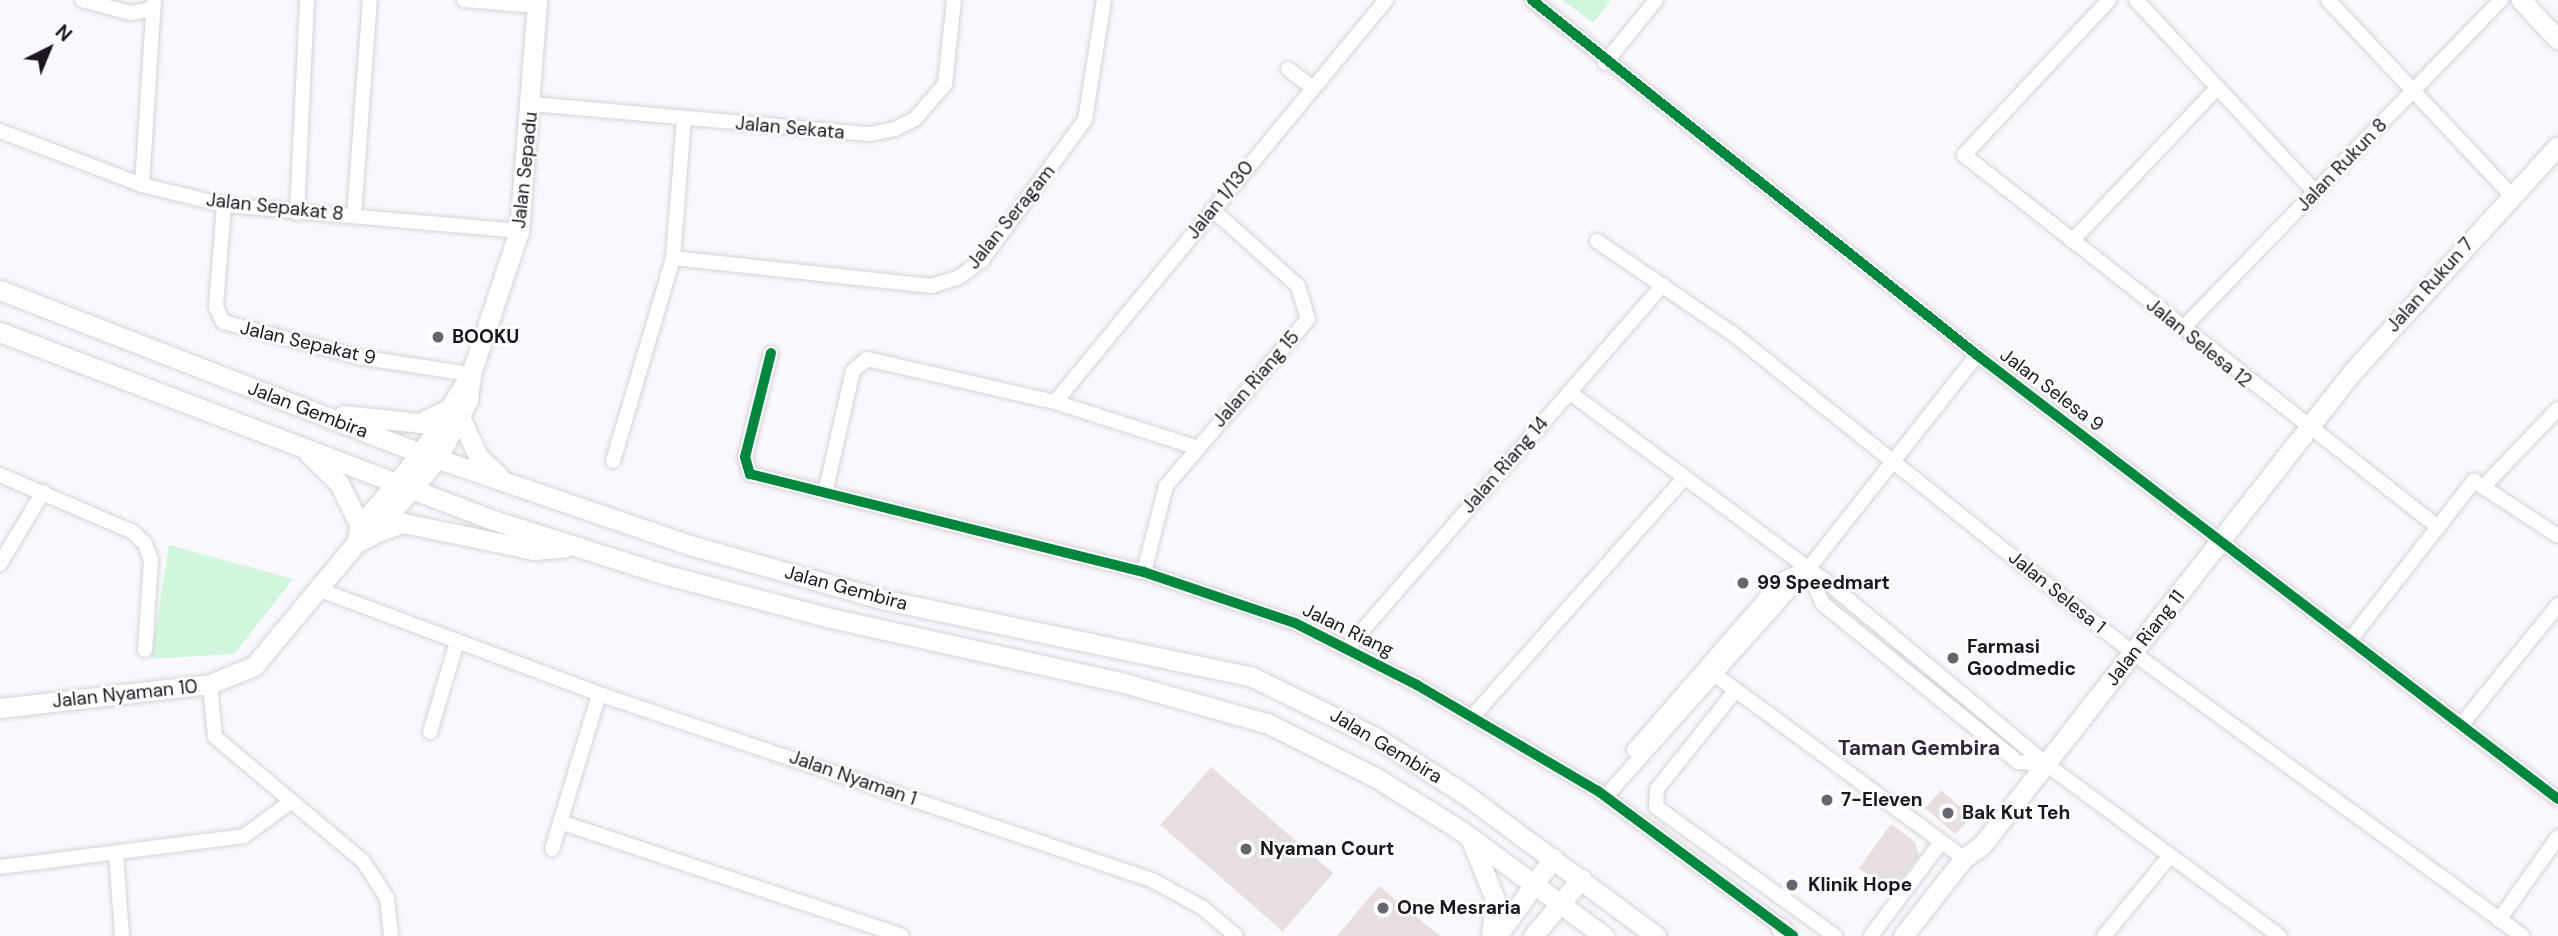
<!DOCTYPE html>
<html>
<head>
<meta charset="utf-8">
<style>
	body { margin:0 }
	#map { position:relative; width:2558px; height:936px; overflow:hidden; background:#faf8fc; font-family:"DM Sans",sans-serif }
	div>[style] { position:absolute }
	.green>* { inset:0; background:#d2f6dd }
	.building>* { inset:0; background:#e7dfdf; transform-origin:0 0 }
	.roads { filter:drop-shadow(0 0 2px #d6d2d9) drop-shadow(0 0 2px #d6d2d9) }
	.street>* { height:14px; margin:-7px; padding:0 7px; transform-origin:7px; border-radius:7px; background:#fefeff }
	.secondary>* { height:19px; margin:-9.5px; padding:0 9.5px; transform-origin:9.5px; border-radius:9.5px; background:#fefeff }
	.cycleway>* { height:10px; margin:-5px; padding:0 5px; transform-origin:5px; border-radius:5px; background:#00873e }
	.dots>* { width:19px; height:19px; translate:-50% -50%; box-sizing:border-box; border:4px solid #fff; border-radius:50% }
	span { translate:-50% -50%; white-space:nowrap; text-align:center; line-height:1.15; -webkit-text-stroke:5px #fff; paint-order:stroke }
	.street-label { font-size:19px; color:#1a1520 }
	.poi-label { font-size:19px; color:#1a1520; font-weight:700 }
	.left { translate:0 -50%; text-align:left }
	.neighbourhood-label { font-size:21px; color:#32253e; font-weight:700 }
	.north { position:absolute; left:14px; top:14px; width:70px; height:70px; -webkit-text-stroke:5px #fff; paint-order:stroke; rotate:43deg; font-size:19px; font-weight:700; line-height:28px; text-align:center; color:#1a1520 }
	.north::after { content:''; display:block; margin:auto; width:24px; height:32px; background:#1a1520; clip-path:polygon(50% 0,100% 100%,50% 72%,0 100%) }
</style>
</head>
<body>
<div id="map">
	<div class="green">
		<div style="clip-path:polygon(1562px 0,1611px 0,1593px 23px)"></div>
		<div style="clip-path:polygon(169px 545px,293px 579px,234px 654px,151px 659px)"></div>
	</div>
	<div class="building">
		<div style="left:1211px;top:767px;width:162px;height:77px;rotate:41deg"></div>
		<div style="left:1941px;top:790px;width:40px;height:24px;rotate:41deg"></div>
		<div style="clip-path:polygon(1891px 824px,1915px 842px,1919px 856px,1892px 892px,1859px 868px)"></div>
		<div style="clip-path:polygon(1379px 886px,1440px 936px,1337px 936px)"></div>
	</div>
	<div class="roads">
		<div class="street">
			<div style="left:82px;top:0;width:50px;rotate:15.2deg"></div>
			<div style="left:130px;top:13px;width:23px;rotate:-10deg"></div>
			<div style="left:464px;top:0;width:73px;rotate:4.7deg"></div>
			<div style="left:1532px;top:0;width:569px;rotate:38.58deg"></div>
			<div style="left:1977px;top:355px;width:731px;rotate:37.39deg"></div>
			<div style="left:2109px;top:0;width:212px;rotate:133.1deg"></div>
			<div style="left:1964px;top:155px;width:603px;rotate:38.13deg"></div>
			<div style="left:2136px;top:0;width:262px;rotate:47deg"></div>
			<div style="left:2328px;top:0;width:267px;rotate:46.8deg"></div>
			<div style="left:1605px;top:63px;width:81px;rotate:-51deg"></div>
			<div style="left:1288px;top:69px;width:30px;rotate:37deg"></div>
			<div style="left:532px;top:104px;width:339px;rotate:5.1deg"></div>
			<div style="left:870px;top:134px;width:25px;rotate:-11deg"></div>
			<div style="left:895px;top:129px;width:22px;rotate:-27deg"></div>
			<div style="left:915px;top:119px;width:46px;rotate:-49.4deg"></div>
			<div style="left:945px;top:84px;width:84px;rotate:-83.9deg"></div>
			<div style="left:0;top:131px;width:152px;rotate:20.8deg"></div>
			<div style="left:142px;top:185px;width:84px;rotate:13.7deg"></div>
			<div style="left:224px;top:205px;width:296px;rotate:5deg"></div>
			<div style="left:142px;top:185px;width:185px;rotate:-86.3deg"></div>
			<div style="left:224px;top:205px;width:102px;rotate:94.5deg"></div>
			<div style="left:216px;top:307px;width:17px;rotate:65deg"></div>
			<div style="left:223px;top:322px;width:139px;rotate:14.5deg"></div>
			<div style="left:358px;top:357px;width:114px;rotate:8.6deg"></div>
			<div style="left:297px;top:213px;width:213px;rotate:-87.3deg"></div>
			<div style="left:354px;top:216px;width:217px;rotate:-85.8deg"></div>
			<div style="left:1597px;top:241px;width:170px;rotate:34.4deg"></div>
			<div style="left:1737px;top:337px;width:507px;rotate:38.59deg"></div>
			<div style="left:2133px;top:653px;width:481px;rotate:36deg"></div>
			<div style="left:2072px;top:241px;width:212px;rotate:-46.5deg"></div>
			<div style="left:673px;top:258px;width:260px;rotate:6.2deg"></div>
			<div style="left:931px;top:286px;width:28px;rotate:-17deg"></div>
			<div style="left:958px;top:278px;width:30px;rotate:-37deg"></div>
			<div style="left:982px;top:260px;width:174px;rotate:-53.7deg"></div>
			<div style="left:1085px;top:120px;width:121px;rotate:-81deg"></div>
			<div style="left:2182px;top:329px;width:458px;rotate:-45.9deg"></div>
			<div style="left:771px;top:353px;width:107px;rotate:104deg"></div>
			<div style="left:745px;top:457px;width:18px;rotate:74deg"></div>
			<div style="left:750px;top:474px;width:406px;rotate:14deg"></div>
			<div style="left:1144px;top:572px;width:159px;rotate:18.7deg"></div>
			<div style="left:1295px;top:623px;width:137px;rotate:26.9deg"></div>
			<div style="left:1417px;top:685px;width:210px;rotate:30.4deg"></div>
			<div style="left:1598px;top:791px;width:237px;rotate:36.6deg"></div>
			<div style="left:1569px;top:392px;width:320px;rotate:36.4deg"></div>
			<div style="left:1827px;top:582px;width:285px;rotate:39.7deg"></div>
			<div style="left:2046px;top:764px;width:290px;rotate:36.4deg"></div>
			<div style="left:1055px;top:402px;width:521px;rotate:-50.53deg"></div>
			<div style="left:613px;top:461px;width:212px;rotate:-73.5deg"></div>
			<div style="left:673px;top:258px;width:139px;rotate:-85.5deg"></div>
			<div style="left:0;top:475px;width:145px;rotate:23.2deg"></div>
			<div style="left:133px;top:532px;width:17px;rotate:45deg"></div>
			<div style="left:145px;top:544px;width:17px;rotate:69deg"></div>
			<div style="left:151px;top:560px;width:90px;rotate:93.8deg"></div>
			<div style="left:2485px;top:485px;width:105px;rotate:-46.2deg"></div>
			<div style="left:825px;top:493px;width:125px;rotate:-77.1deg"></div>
			<div style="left:853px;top:371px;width:18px;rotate:-41deg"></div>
			<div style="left:867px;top:359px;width:193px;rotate:12.9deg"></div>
			<div style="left:1055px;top:402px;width:150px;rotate:17.8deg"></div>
			<div style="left:0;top:564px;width:84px;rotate:-59.2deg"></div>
			<div style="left:1808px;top:569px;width:38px;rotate:67deg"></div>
			<div style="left:1823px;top:604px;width:251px;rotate:39deg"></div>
			<div style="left:2018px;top:762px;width:28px;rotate:4deg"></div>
			<div style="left:1144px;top:572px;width:89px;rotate:-75.7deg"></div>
			<div style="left:1166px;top:486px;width:219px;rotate:-49.6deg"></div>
			<div style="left:1308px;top:319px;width:34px;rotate:-107deg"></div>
			<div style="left:1298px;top:286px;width:115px;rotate:-138.2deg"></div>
			<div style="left:320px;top:590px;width:298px;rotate:20.4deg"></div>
			<div style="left:599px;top:694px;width:583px;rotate:18.59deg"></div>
			<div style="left:1152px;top:880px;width:58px;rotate:28.8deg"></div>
			<div style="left:1203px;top:908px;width:43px;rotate:40.3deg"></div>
			<div style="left:2350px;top:640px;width:202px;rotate:-52.1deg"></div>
			<div style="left:2474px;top:481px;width:100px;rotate:33.2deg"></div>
			<div style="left:1348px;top:647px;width:480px;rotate:-49deg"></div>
			<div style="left:1714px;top:674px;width:310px;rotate:36.4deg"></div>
			<div style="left:210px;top:684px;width:53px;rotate:84.6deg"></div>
			<div style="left:215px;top:737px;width:193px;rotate:40deg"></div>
			<div style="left:363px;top:861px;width:44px;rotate:57deg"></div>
			<div style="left:387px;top:898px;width:38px;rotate:84deg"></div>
			<div style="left:1736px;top:690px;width:127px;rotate:128.6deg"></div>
			<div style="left:1657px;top:789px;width:18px;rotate:93deg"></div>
			<div style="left:1656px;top:807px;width:221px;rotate:35.8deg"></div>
			<div style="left:1473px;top:716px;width:319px;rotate:-48.4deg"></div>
			<div style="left:2462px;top:724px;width:153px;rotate:-51.1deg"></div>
			<div style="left:430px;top:732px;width:94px;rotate:-73.3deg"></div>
			<div style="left:1634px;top:750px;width:225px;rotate:-49deg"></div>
			<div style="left:1782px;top:580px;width:27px;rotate:-24deg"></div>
			<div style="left:1606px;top:796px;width:304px;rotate:-48.3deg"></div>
			<div style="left:1808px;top:569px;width:273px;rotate:-51.7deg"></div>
			<div style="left:560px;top:822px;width:360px;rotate:18.4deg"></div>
			<div style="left:552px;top:849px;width:162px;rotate:-73.1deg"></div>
			<div style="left:116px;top:854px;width:82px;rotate:85.8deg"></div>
			<div style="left:0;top:867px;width:246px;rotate:-7.2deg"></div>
			<div style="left:244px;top:836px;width:59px;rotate:-36.1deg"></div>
			<div style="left:2499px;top:920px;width:102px;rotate:-54.6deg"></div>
			<div style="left:1871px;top:936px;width:117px;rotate:-53.3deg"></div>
			<div style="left:2104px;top:936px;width:104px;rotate:-50.5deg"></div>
		</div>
		<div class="secondary">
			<div style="left:2521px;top:0;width:54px;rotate:47.2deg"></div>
			<div style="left:0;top:290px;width:451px;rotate:21.2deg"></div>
			<div style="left:421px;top:453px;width:287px;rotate:18.9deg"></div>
			<div style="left:693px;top:546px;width:199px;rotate:15.7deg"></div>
			<div style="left:885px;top:600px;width:373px;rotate:11.8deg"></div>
			<div style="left:1250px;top:676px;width:139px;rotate:26deg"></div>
			<div style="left:1375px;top:737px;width:108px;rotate:32.5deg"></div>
			<div style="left:1466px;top:795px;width:237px;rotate:36.6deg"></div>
			<div style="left:0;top:332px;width:528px;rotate:20.87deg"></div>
			<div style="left:493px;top:520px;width:178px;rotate:17.6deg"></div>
			<div style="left:663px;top:574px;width:174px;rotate:14.7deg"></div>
			<div style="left:831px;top:618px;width:296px;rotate:12.5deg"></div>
			<div style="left:1120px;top:682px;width:155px;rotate:15.7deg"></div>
			<div style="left:1269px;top:724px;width:119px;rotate:26.6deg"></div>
			<div style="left:1375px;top:777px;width:100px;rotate:31.9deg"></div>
			<div style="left:1460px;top:830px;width:179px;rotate:36.4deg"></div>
			<div style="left:343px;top:415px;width:77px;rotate:5.9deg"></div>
			<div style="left:420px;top:423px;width:31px;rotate:-27deg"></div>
			<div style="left:460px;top:417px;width:43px;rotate:65.2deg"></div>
			<div style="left:478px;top:456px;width:29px;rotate:44deg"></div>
			<div style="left:309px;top:454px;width:42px;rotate:44deg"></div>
			<div style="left:339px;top:483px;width:48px;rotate:64deg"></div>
			<div style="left:377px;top:532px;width:28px;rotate:-19deg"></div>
			<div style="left:403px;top:523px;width:134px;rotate:11.6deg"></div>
			<div style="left:534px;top:550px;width:32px;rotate:-5deg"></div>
			<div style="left:356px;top:543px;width:18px;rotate:-27deg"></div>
			<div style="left:372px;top:535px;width:100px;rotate:-49.5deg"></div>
			<div style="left:437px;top:459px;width:67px;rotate:-62.3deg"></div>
			<div style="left:468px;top:400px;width:26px;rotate:-83deg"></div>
			<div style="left:471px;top:374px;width:151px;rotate:-71.4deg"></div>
			<div style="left:519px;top:231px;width:232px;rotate:-85.5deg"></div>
			<div style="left:0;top:708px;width:211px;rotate:-6.5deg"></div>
			<div style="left:210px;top:684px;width:48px;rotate:-22.2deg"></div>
			<div style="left:254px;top:666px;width:160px;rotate:-50.3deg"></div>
			<div style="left:356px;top:543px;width:17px;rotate:-77deg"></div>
			<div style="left:360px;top:526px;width:95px;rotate:-50.1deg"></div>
			<div style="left:421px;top:453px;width:93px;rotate:-57.7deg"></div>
			<div style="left:1470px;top:838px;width:66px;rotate:67.7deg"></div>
			<div style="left:1495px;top:899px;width:37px;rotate:96deg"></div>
			<div style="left:1781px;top:928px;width:9px;rotate:69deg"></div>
			<div style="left:1497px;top:936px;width:96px;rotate:-54.3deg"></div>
			<div style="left:1533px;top:936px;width:75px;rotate:-49.9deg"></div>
			<div style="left:1903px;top:936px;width:99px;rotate:-52deg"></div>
			<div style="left:1964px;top:858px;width:22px;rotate:-36deg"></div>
			<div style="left:1982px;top:845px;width:602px;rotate:-51.95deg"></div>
			<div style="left:2353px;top:371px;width:304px;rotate:-47.7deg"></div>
		</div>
	</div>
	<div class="cycleway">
		<div style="left:1532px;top:0;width:569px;rotate:38.58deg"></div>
		<div style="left:1977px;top:355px;width:731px;rotate:37.39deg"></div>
		<div style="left:771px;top:353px;width:107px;rotate:104deg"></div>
		<div style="left:745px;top:457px;width:18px;rotate:74deg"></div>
		<div style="left:750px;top:474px;width:406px;rotate:14deg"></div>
		<div style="left:1144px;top:572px;width:159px;rotate:18.7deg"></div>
		<div style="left:1295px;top:623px;width:137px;rotate:26.9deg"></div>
		<div style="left:1417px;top:685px;width:210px;rotate:30.4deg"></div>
		<div style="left:1598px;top:791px;width:243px;rotate:36.6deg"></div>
	</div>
	<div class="dots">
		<div style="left:438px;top:337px;background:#68646d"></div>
		<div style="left:1743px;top:583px;background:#68646d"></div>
		<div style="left:1953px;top:658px;background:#68646d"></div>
		<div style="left:1827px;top:800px;background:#68646d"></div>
		<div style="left:1948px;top:813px;background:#68646d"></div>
		<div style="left:1246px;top:849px;background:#68646d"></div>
		<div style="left:1792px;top:885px;background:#68646d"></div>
		<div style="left:1383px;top:908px;background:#68646d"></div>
	</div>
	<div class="street-label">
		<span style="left:790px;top:128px;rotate:5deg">Jalan Sekata</span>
		<span style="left:2342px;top:165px;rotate:-46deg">Jalan Rukun 8</span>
		<span style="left:525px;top:170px;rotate:-84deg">Jalan Sepadu</span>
		<span style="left:1220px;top:200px;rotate:-51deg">Jalan 1/130</span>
		<span style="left:275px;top:207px;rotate:6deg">Jalan Sepakat 8</span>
		<span style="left:1011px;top:217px;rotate:-51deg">Jalan Seragam</span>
		<span style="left:2430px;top:285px;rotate:-48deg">Jalan Rukun 7</span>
		<span style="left:308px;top:343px;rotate:13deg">Jalan Sepakat 9</span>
		<span style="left:2199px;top:343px;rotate:39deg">Jalan Selesa 12</span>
		<span style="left:1256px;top:379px;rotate:-49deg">Jalan Riang 15</span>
		<span style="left:2052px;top:390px;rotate:37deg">Jalan Selesa 9</span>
		<span style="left:308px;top:410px;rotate:21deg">Jalan Gembira</span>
		<span style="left:1505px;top:465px;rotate:-49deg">Jalan Riang 14</span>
		<span style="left:846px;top:588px;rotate:15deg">Jalan Gembira</span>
		<span style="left:2057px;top:592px;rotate:39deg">Jalan Selesa 1</span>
		<span style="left:1348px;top:630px;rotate:26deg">Jalan Riang</span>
		<span style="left:2145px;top:638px;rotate:-52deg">Jalan Riang 11</span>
		<span style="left:125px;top:694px;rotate:-6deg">Jalan Nyaman 10</span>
		<span style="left:1386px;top:746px;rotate:31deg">Jalan Gembira</span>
		<span style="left:853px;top:778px;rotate:19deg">Jalan Nyaman 1</span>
	</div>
	<div class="poi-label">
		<span class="left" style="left:452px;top:337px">BOOKU</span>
		<span class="left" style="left:1757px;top:583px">99 Speedmart</span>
		<span class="left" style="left:1967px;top:658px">Farmasi<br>Goodmedic</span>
		<span class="left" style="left:1841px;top:800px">7-Eleven</span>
		<span class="left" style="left:1962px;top:813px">Bak Kut Teh</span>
		<span class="left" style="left:1260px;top:849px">Nyaman Court</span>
		<span class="left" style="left:1808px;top:885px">Klinik Hope</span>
		<span class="left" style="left:1397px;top:908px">One Mesraria</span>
	</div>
	<div class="neighbourhood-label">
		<span style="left:1919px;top:748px">Taman Gembira</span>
	</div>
	<div class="north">N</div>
</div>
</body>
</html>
